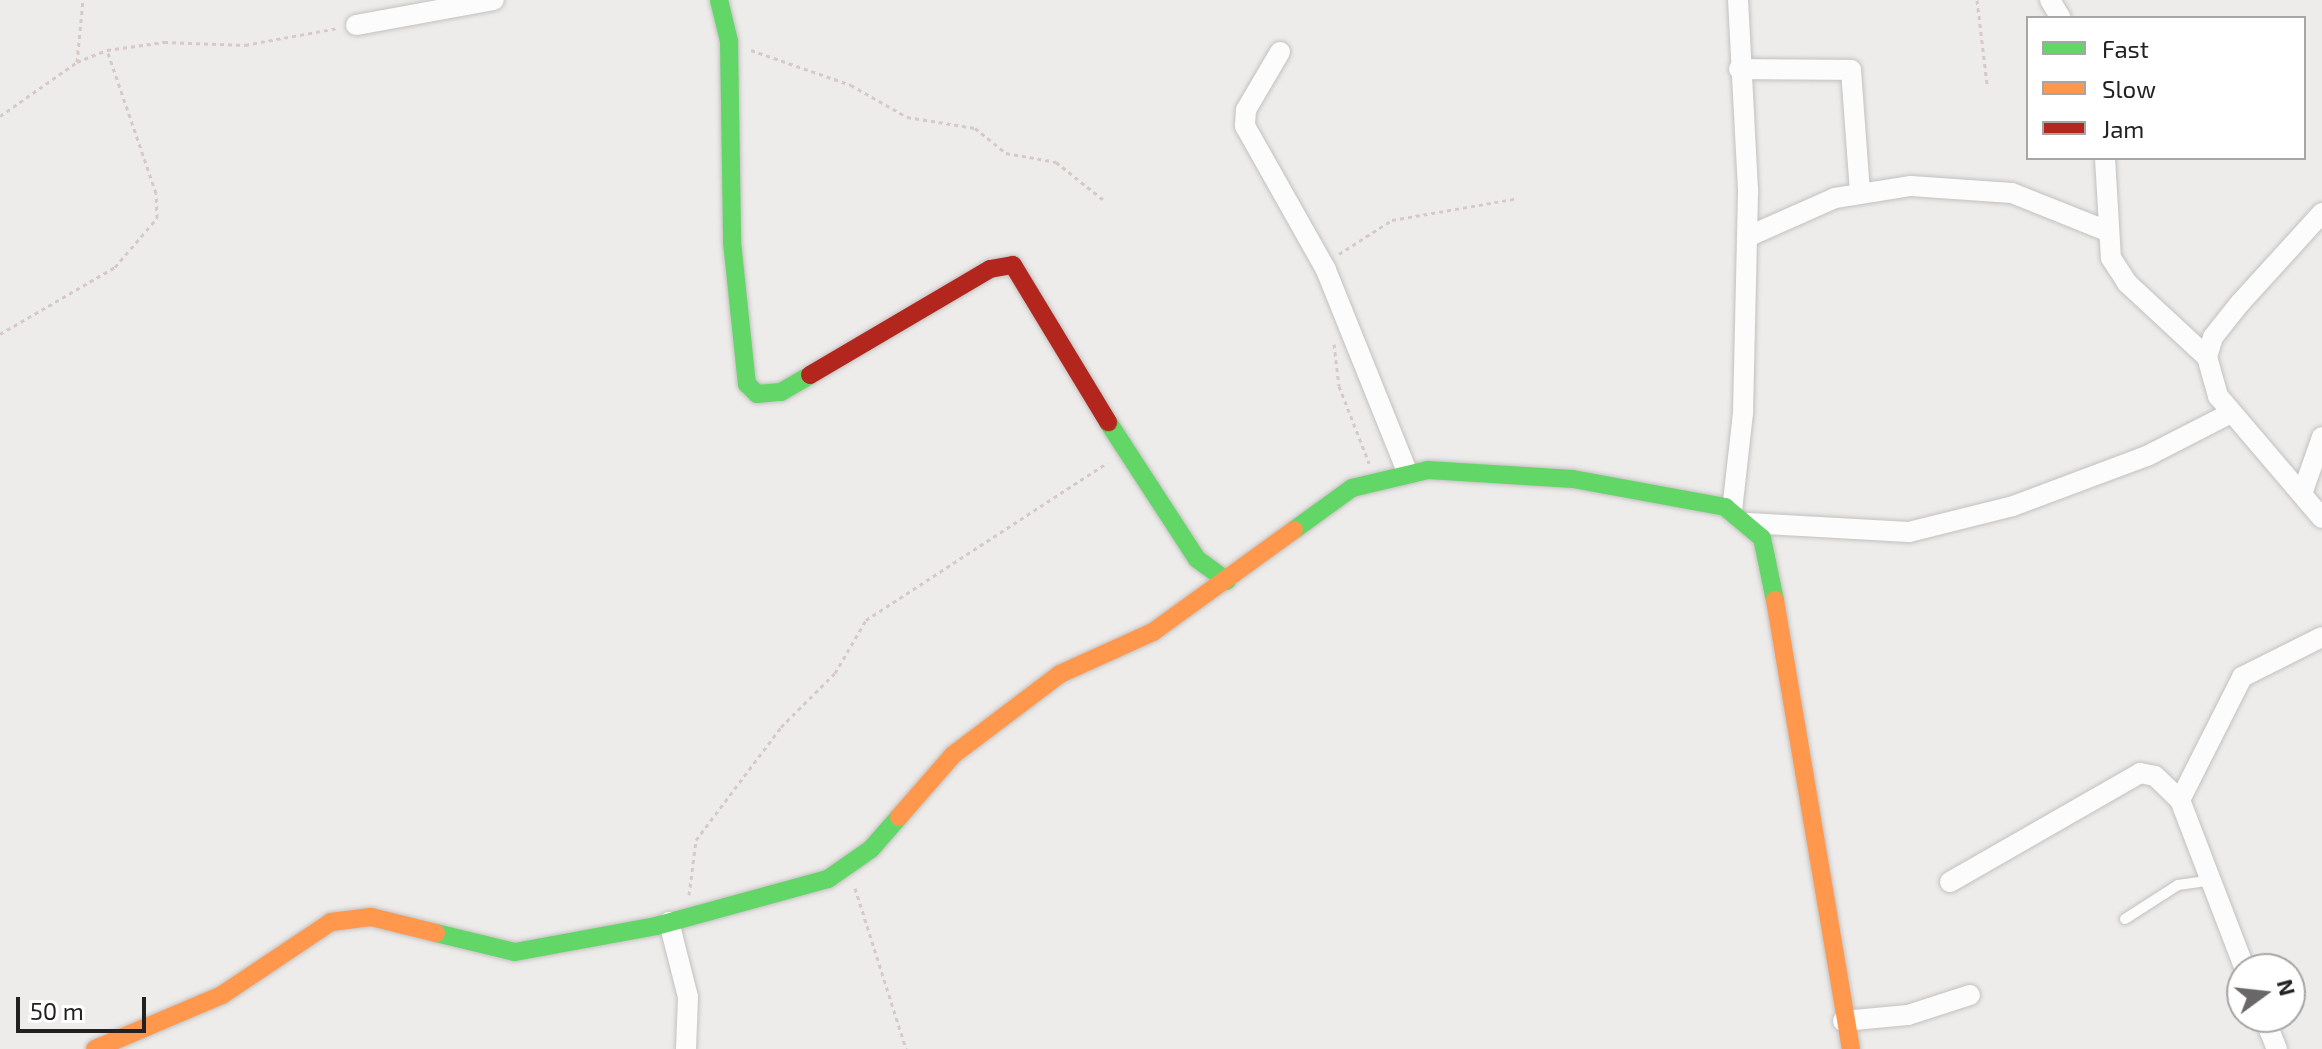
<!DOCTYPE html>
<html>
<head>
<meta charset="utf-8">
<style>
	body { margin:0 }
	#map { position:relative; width:2322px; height:1049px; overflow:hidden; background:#eeecea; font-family:"Exo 2",sans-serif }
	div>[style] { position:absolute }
	.path>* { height:3px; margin-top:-1.5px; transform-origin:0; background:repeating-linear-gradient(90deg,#d6cac9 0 4px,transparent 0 8px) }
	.roads { filter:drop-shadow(0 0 2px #c2c1c0) drop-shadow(0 0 2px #c2c1c0) }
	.lane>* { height:10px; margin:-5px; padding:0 5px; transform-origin:5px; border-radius:5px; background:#fcfcfc }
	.street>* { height:20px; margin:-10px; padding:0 10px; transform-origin:10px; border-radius:10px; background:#fcfcfc }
	.fast>* { height:18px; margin:-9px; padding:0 9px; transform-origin:9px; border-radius:9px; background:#63d668 }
	.slow>* { height:18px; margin:-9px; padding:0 9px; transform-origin:9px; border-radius:9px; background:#ff974d }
	.jam>* { height:18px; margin:-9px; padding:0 9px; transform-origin:9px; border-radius:9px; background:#b3261e }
	span { translate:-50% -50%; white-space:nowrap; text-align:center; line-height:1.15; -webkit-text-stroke:6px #fff; paint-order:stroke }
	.legend { position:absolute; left:2026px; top:16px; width:280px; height:144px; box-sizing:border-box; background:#fff; border:2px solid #a6a6a6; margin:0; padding:10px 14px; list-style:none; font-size:24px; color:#212121 }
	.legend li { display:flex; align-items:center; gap:16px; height:40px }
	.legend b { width:40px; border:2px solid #a6a6a6 }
	.north { position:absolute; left:2226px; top:953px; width:80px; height:80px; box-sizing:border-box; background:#fff; border:2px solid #a6a6a6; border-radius:50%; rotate:75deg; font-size:22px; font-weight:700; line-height:32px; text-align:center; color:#212121 }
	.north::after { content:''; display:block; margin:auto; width:28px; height:36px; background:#696867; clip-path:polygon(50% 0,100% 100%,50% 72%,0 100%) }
	.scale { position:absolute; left:16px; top:997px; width:130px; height:36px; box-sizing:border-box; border:4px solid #212121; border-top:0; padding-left:10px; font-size:24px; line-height:28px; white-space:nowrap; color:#212121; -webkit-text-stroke:6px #fff; paint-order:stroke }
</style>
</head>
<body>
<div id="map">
	<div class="path">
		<div style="left:1977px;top:0;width:85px;rotate:83.2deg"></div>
		<div style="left:751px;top:50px;width:106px;rotate:19.3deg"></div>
		<div style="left:851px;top:85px;width:64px;rotate:29.7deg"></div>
		<div style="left:907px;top:117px;width:69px;rotate:9.2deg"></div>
		<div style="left:975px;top:128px;width:40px;rotate:39deg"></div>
		<div style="left:1006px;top:153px;width:51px;rotate:10.2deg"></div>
		<div style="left:1056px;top:162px;width:63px;rotate:38.5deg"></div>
		<div style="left:77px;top:62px;width:62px;rotate:-84.5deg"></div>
		<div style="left:0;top:116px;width:94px;rotate:-35deg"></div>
		<div style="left:77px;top:62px;width:32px;rotate:-22deg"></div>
		<div style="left:107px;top:50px;width:58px;rotate:-8deg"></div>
		<div style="left:164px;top:42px;width:81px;rotate:2.1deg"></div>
		<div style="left:245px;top:45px;width:95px;rotate:-10.4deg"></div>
		<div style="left:1339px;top:254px;width:63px;rotate:-32.7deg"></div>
		<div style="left:1392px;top:220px;width:124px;rotate:-9.8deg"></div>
		<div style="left:0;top:334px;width:133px;rotate:-30.2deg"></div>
		<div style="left:115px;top:267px;width:65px;rotate:-49.4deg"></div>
		<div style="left:157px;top:218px;width:25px;rotate:-92deg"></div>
		<div style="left:156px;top:193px;width:151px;rotate:-108.9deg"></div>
		<div style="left:1334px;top:344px;width:42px;rotate:83.2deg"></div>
		<div style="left:1339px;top:386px;width:83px;rotate:68.7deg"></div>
		<div style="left:855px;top:888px;width:169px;rotate:72.4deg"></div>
		<div style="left:689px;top:895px;width:55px;rotate:-82.7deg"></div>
		<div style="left:696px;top:840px;width:141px;rotate:-53deg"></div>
		<div style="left:781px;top:727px;width:76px;rotate:-45deg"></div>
		<div style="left:835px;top:673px;width:61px;rotate:-59.7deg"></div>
		<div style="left:866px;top:620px;width:288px;rotate:-33.1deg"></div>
	</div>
	<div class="roads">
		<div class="lane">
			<div style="left:2125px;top:919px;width:63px;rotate:-32.7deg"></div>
			<div style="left:2178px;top:885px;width:34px;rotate:-8deg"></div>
		</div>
		<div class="street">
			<div style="left:2050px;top:0;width:21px;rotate:59deg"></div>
			<div style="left:356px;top:25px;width:140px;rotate:-10.3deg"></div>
			<div style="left:1280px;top:52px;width:67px;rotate:120.4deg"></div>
			<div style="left:1246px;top:110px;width:16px;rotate:94deg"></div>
			<div style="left:1245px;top:126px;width:165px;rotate:60.6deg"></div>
			<div style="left:1326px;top:270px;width:218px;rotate:68.1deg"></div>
			<div style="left:1739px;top:69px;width:112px;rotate:0.5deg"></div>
			<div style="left:1851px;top:70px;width:123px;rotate:85.8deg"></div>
			<div style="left:2105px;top:158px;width:100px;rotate:86.6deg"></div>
			<div style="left:2111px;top:258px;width:30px;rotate:57deg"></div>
			<div style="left:2127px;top:283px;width:109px;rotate:42.8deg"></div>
			<div style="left:2322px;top:213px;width:122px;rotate:132.3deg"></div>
			<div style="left:2240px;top:303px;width:43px;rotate:128.5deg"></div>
			<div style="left:2213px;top:337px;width:21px;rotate:107deg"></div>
			<div style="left:2207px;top:357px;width:41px;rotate:74.2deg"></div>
			<div style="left:2218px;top:396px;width:160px;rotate:49.6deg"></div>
			<div style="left:1747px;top:237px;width:96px;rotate:-23.9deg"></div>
			<div style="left:1835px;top:198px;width:77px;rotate:-9deg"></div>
			<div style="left:1911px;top:186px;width:101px;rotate:4deg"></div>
			<div style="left:2012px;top:193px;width:102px;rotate:21.8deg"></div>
			<div style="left:2302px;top:494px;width:60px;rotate:-70.7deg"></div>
			<div style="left:1732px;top:511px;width:99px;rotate:-83.6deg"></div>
			<div style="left:1743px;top:413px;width:223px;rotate:-88.7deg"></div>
			<div style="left:1748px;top:190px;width:190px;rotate:-93deg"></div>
			<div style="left:1748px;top:523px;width:161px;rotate:3.2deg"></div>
			<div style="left:1909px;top:532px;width:107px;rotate:-14deg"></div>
			<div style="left:2013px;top:506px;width:143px;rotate:-20.5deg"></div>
			<div style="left:2147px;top:456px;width:94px;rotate:-27.1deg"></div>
			<div style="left:2180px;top:800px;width:138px;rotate:-63.2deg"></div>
			<div style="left:2242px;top:677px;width:89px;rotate:-26.6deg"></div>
			<div style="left:1950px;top:882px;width:219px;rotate:-29.8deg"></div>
			<div style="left:2140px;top:773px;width:15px;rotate:11deg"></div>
			<div style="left:2155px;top:776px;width:35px;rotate:44deg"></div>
			<div style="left:2180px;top:800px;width:181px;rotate:69deg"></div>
			<div style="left:669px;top:922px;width:77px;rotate:75.8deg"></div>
			<div style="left:688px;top:997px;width:52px;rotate:92.2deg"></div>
			<div style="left:2264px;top:1017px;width:35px;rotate:68deg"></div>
			<div style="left:1843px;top:1021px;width:65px;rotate:-5.3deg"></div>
			<div style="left:1908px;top:1015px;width:65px;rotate:-17.9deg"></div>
		</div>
		<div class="fast">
			<div style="left:719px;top:0;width:42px;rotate:76.3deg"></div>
			<div style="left:729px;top:41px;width:201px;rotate:89.1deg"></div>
			<div style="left:732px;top:242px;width:143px;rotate:84deg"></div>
			<div style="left:747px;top:384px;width:14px;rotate:45deg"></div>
			<div style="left:757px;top:394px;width:24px;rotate:-5deg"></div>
			<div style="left:781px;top:392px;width:34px;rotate:-30deg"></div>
			<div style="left:1108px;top:422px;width:163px;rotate:57deg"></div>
			<div style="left:1197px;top:559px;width:37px;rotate:36deg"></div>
			<div style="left:1294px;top:530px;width:72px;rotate:-35.9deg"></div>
			<div style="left:1352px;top:488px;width:78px;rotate:-13.3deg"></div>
			<div style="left:1428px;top:470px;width:145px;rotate:3.6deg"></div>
			<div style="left:1573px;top:479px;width:155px;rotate:10.4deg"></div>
			<div style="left:1725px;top:507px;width:48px;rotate:40deg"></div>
			<div style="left:1762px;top:538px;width:63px;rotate:78.2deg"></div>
			<div style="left:436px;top:933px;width:81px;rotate:13.5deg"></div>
			<div style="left:515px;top:952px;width:143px;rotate:-10.4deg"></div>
			<div style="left:656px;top:926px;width:178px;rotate:-15.3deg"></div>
			<div style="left:828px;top:879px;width:52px;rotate:-34.9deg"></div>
			<div style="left:871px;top:849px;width:43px;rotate:-48.8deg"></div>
		</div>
		<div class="slow">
			<div style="left:1775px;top:600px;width:455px;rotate:80.4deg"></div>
			<div style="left:899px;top:817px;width:82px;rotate:-48.9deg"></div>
			<div style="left:953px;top:755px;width:134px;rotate:-37.1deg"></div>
			<div style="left:1060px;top:674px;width:102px;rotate:-24.3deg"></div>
			<div style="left:1153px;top:632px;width:174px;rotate:-35.9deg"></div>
			<div style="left:95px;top:1049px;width:138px;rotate:-23deg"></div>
			<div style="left:222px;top:995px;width:131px;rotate:-33.8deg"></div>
			<div style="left:331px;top:922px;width:40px;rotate:-7.1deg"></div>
			<div style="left:371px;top:917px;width:67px;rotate:13.8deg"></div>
		</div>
		<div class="jam">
			<div style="left:810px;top:375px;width:209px;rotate:-30.5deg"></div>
			<div style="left:990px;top:269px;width:23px;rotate:-10deg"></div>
			<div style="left:1013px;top:265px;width:184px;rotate:58.8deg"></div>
		</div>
	</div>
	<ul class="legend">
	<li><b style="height:10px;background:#63d668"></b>Fast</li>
	<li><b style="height:10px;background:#ff974d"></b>Slow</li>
	<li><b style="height:10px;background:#b3261e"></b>Jam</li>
	</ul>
	<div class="north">N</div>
	<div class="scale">50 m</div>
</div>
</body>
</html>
